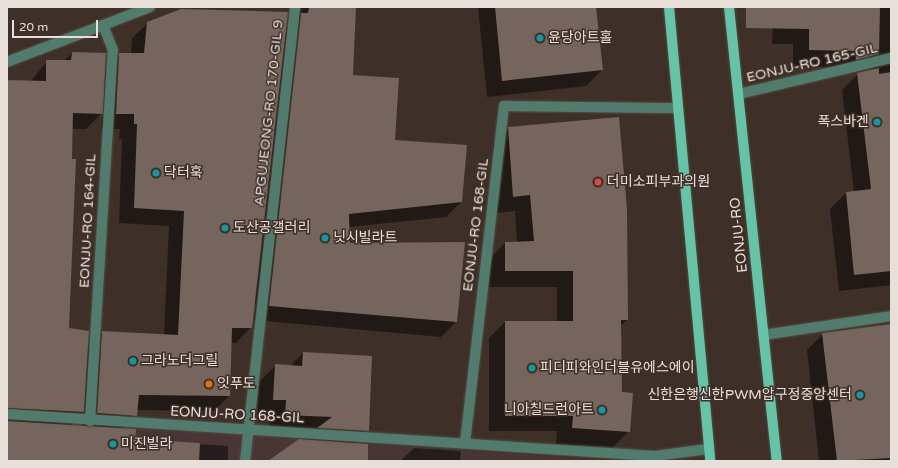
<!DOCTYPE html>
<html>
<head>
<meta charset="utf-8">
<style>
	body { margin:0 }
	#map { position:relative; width:898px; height:468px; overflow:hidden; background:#3e3027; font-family:"Varela Round","Noto Sans KR",sans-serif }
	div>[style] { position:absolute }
	.commercial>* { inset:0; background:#4a3535 }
	.shadow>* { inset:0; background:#0007 }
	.building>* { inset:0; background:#76655c }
	.roads { filter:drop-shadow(0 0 1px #594c43) drop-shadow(0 0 1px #594c43) }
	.minor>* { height:10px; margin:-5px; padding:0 5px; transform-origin:5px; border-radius:5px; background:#507c6e }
	.major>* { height:10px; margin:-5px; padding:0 5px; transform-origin:5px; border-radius:5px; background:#64c4a8 }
	.dots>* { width:11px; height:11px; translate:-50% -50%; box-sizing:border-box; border:2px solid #3e3027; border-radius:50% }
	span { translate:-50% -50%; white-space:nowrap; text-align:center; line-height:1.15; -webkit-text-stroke:3px #3e3027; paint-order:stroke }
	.poi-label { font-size:14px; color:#e9dfd9 }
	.left { translate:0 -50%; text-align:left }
	.right { translate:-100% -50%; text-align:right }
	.street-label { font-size:14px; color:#e9dfd9 }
	.frame { position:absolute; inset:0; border:8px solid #e9dfd9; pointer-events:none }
	.scale { position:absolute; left:12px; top:20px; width:86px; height:18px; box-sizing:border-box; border:2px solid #e9dfd9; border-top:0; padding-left:5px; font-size:12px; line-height:14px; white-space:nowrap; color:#e9dfd9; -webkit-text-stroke:3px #3e3027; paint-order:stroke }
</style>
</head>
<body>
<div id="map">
	<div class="commercial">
		<div style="clip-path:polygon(7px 419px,611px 461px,7px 461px)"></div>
	</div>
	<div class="shadow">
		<div style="clip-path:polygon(evenodd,295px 7px,355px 7px,351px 76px,394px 141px,461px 202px,446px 217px,349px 227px,350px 244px,456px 322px,441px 337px,254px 320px,256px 303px,251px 307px,251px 327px,236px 343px,230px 343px,229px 396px,214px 411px,137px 410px,123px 429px,134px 440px,228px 446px,228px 461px,7px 461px,7px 81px,31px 81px,47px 61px,64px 61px,72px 53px,104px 69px,120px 54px,131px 54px,132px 38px,148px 23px,285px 30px,294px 21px,295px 7px,102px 113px,101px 129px,120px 129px,119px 139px,122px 139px,119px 223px,169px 226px,164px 335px,102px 332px,87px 348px,68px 329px,72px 129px,86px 129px,102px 113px,295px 7px,83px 412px,82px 426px,70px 426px,83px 412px)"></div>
		<div style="clip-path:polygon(478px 7px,595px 7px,602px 70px,586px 86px,487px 97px)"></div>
		<div style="clip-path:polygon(781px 7px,891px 7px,891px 285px,839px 291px,830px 209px,846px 193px,854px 192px,842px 90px,858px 74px,876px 69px,793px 66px,793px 44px,772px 44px,773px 24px)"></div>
		<div style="clip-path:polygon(509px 128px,627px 320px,620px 326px,621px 393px,629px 431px,613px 447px,556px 444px,557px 431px,489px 431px,489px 338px,505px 322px,557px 322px,557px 287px,489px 287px,489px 259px,505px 243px,517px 242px,515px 211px,497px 213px,493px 144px)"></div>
		<div style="clip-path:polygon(891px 325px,891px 461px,819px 461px,807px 350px,823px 334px)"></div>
		<div style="clip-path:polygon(303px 353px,368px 430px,354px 444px,367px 461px,269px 461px,313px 433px,269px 430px,270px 416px,257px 415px,259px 382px,275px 366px,290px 366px)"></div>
		<div style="clip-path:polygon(414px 448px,461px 451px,460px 461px,400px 461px)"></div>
	</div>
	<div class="building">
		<div style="clip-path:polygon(309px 7px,356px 7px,353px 75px,399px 78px,395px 140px,467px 145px,462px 202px,349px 214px,350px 243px,465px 242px,457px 322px,269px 306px,301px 13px,308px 13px)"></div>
		<div style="clip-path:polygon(495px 7px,596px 7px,603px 70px,502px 81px)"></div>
		<div style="clip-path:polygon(746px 7px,880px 7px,879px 54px,856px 60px,855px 51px,809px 50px,809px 29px,746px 28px)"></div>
		<div style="clip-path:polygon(181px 9px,288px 12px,252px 328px,232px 328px,230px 396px,139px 395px,137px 416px,97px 413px,102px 331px,178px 335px,184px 211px,134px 208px,137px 124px,134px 124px,134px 114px,116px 114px,119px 53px,144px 53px,147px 22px)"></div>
		<div style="clip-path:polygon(72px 52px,106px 53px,103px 114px,73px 113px,72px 159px,76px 159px,69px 328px,89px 331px,84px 412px,7px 408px,7px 80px,46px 81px,46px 60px,71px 60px)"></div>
		<div style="clip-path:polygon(879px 68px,879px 74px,891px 72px,891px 271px,854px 275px,846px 192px,871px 189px,857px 73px)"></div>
		<div style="clip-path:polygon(619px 117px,627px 209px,628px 320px,621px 320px,622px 392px,633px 393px,630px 432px,572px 428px,573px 416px,505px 416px,505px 321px,573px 321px,573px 271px,505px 271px,505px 242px,534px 241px,530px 195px,513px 197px,508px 127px)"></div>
		<div style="clip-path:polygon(891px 324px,891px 458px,837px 461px,822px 333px)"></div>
		<div style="clip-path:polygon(303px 352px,372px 356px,369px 431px,317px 428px,332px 417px,285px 415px,286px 400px,273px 400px,275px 364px,302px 366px)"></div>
		<div style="clip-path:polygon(7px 421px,136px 429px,135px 439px,200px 443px,199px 461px,7px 461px)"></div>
		<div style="clip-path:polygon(299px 439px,368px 444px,368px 461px,268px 461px)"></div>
	</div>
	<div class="roads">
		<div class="minor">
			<div style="left:7px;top:62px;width:153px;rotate:-21deg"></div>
			<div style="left:739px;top:94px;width:156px;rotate:-13.3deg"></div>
			<div style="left:763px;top:335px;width:129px;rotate:-8.4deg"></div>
			<div style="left:7px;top:414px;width:649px;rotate:3.71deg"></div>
			<div style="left:655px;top:456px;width:53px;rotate:-7.5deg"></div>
			<div style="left:90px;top:421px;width:372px;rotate:-86.5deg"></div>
			<div style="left:113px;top:50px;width:27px;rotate:-112deg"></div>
			<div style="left:465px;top:443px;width:339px;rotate:-83.4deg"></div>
			<div style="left:504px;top:106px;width:174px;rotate:0.7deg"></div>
			<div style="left:245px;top:461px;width:457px;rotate:-83.7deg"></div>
		</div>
		<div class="major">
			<div style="left:669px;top:7px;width:456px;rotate:84.8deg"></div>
			<div style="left:729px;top:7px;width:457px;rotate:84deg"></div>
		</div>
	</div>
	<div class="dots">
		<div style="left:540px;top:38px;background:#0f9aa8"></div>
		<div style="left:877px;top:122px;background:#0f9aa8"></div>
		<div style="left:156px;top:173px;background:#0f9aa8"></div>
		<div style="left:598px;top:182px;background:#e0444e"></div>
		<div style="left:225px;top:228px;background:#0f9aa8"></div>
		<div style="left:325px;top:238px;background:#0f9aa8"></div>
		<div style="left:133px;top:361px;background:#0f9aa8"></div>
		<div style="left:532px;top:368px;background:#0f9aa8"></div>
		<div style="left:209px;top:384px;background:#e8710a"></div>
		<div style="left:860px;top:395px;background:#0f9aa8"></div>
		<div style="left:602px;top:410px;background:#0f9aa8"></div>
		<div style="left:113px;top:444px;background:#0f9aa8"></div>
	</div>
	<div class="poi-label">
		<span class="left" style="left:548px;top:38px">윤당아트홀</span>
		<span class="right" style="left:869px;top:122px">폭스바겐</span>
		<span class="left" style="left:164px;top:173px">닥터훅</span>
		<span class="left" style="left:607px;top:182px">더미소피부과의원</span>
		<span class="left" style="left:233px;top:228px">도산공갤러리</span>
		<span class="left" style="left:333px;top:238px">닛시빌라트</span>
		<span class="left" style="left:141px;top:361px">그라노더그릴</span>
		<span class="left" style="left:540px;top:368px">피디피와인더블유에스에이</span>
		<span class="left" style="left:217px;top:384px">잇푸도</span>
		<span class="right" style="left:852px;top:395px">신한은행신한PWM압구정중앙센터</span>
		<span class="right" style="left:594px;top:410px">니아칠드런아트</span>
		<span class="left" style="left:121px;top:444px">미진빌라</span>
	</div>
	<div class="street-label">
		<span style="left:812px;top:63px;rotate:-13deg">EONJU-RO 165-GIL</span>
		<span style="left:269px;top:113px;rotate:-84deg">APGUJEONG-RO 170-GIL 9</span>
		<span style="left:88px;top:221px;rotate:-87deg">EONJU-RO 164-GIL</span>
		<span style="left:476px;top:225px;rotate:-83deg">EONJU-RO 168-GIL</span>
		<span style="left:739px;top:235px;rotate:-96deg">EONJU-RO</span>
		<span style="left:237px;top:415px;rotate:3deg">EONJU-RO 168-GIL</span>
	</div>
	<div class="frame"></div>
	<div class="scale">20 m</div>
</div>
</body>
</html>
